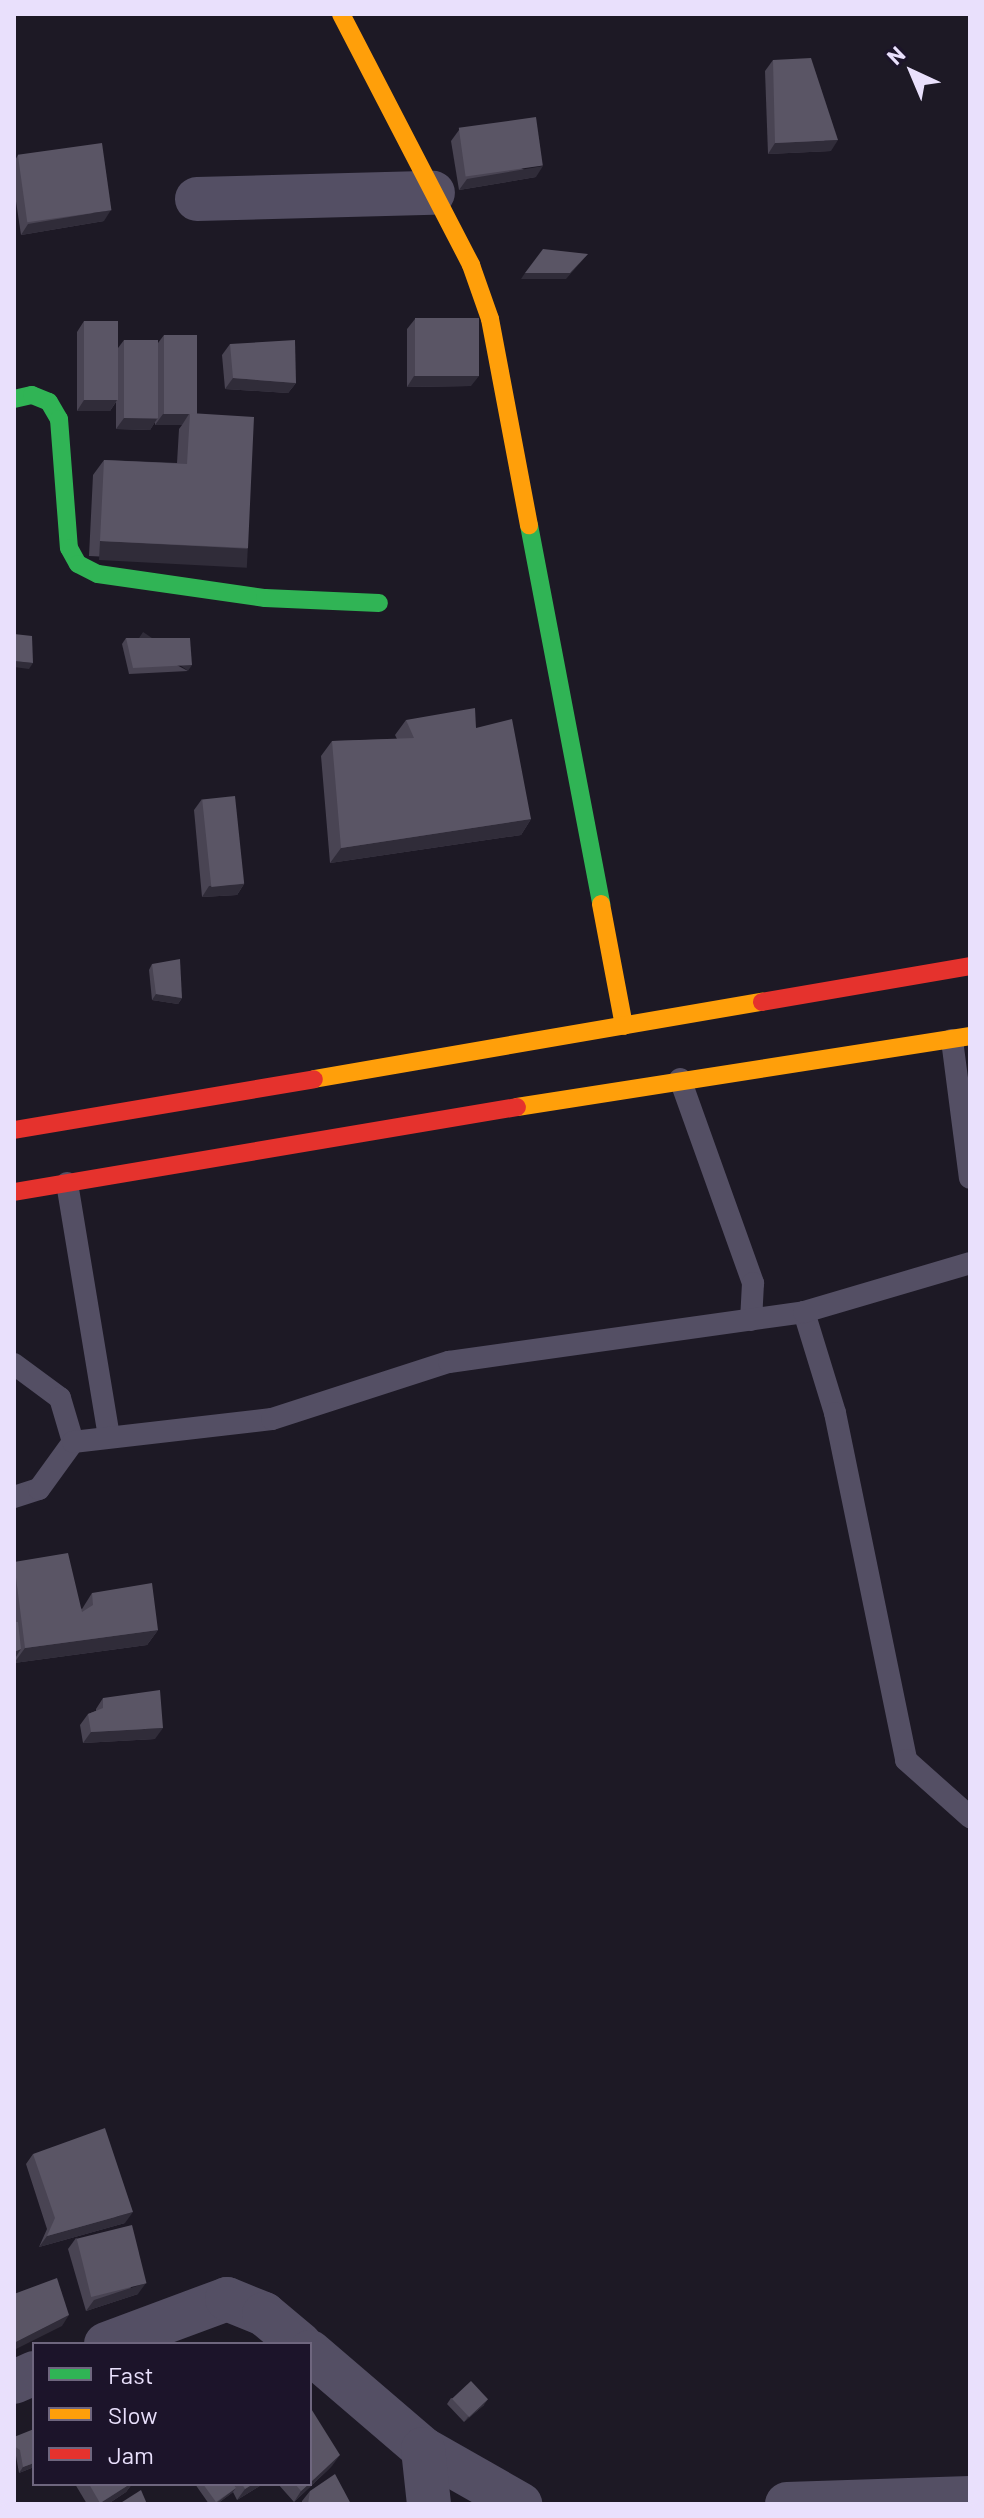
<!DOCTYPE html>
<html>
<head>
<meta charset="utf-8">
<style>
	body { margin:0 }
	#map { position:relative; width:984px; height:2518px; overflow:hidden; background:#1d1925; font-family:Barlow,sans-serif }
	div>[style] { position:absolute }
	.lane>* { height:22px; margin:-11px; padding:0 11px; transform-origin:11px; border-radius:11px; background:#544f64 }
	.street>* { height:44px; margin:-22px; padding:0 22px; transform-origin:22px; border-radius:22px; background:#544f64 }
	.fast>* { height:18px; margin:-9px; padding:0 9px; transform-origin:9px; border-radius:9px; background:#30b455 }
	.slow>* { height:18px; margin:-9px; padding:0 9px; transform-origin:9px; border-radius:9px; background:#ff9f0a }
	.jam>* { height:18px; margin:-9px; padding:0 9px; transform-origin:9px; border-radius:9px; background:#e5322d }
	.wall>* { inset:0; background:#494453 }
	.shaded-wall>* { inset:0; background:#302c39; transform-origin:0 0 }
	.building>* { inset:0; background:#5a5565; transform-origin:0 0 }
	span { translate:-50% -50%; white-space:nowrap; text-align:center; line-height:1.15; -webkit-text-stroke:8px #1c142a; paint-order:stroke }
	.frame { position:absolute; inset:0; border:16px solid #e9e0fc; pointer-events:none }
	.legend { position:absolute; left:32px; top:2342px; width:280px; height:144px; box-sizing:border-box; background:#1c142a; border:2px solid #6e667e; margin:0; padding:10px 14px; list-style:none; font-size:24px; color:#e9e0fc }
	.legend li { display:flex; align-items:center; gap:16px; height:40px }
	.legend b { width:40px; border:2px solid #6e667e }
	.north { position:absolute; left:872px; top:32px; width:80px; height:80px; -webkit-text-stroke:6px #1c142a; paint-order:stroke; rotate:316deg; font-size:22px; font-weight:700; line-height:32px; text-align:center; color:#e9e0fc }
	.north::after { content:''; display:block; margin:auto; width:28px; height:36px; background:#e9e0fc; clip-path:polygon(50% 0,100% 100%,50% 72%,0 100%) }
</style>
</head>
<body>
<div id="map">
	<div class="lane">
		<div style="left:952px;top:1040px;width:139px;rotate:82.6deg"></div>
		<div style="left:680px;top:1079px;width:217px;rotate:70.3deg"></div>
		<div style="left:753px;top:1283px;width:37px;rotate:93deg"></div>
		<div style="left:67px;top:1183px;width:257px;rotate:80.6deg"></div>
		<div style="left:804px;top:1312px;width:106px;rotate:72.9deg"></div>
		<div style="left:835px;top:1413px;width:354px;rotate:78.4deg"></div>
		<div style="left:906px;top:1760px;width:86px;rotate:41.7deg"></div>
		<div style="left:14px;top:1364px;width:57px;rotate:36.5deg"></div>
		<div style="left:60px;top:1398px;width:46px;rotate:73.5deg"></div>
		<div style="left:14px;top:1497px;width:26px;rotate:-18deg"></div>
		<div style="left:39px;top:1489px;width:58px;rotate:-54.1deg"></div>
		<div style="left:73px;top:1442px;width:200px;rotate:-6.6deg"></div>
		<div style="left:272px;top:1419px;width:186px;rotate:-17.9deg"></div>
		<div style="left:449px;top:1362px;width:359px;rotate:-8deg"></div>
		<div style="left:804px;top:1312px;width:173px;rotate:-16.4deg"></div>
	</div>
	<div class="street">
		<div style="left:197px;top:199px;width:236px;rotate:-1.5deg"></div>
		<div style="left:106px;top:2344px;width:129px;rotate:-20.4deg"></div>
		<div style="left:227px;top:2299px;width:40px;rotate:22deg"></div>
		<div style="left:264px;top:2314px;width:47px;rotate:39.8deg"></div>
		<div style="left:310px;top:2352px;width:149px;rotate:40.6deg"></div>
		<div style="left:423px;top:2449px;width:112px;rotate:29.6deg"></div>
		<div style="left:14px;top:2382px;width:22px;rotate:-24deg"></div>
		<div style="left:423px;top:2449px;width:55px;rotate:83.8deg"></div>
		<div style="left:787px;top:2504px;width:183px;rotate:-1.9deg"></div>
	</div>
	<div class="fast">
		<div style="left:14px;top:399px;width:18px;rotate:-13deg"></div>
		<div style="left:32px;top:395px;width:18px;rotate:22deg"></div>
		<div style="left:49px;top:402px;width:20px;rotate:60deg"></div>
		<div style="left:59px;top:419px;width:129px;rotate:85.6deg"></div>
		<div style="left:69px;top:548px;width:18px;rotate:61deg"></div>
		<div style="left:78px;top:564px;width:22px;rotate:27deg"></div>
		<div style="left:98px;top:574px;width:169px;rotate:8.2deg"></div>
		<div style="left:265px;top:598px;width:114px;rotate:2.5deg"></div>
		<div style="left:529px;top:525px;width:386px;rotate:79.2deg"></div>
	</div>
	<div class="slow">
		<div style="left:341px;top:14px;width:283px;rotate:62.6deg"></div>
		<div style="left:471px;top:265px;width:57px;rotate:70.6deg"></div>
		<div style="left:490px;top:319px;width:210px;rotate:79.3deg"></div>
		<div style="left:601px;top:904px;width:124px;rotate:79.3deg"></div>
		<div style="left:314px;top:1079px;width:455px;rotate:-9.8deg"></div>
		<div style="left:517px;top:1107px;width:459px;rotate:-8.9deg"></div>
	</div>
	<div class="jam">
		<div style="left:762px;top:1002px;width:211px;rotate:-9.8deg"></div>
		<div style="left:14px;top:1130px;width:304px;rotate:-9.6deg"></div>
		<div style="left:14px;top:1192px;width:510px;rotate:-9.59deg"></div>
	</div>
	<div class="wall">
		<div style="clip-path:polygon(773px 60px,831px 151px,768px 154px,765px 71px)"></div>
		<div style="clip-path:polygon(459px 130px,536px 177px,459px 190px,451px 141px)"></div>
		<div style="clip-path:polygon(18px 155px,104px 221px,21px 235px,14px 188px,14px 162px)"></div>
		<div style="clip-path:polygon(415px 319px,471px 386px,407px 387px,407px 329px)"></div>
		<div style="clip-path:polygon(84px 321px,118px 348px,124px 340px,158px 343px,164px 335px,196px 414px,248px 548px,237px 563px,89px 556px,93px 475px,104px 460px,177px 463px,179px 429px,182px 425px,155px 425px,155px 422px,150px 430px,116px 429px,116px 402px,110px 411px,77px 411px,77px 332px)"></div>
		<div style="clip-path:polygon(230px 344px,296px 383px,288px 393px,225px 389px,222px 355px)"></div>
		<div style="clip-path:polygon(126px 638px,188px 671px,129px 674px,122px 644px)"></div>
		<div style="clip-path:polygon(406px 720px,476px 728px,531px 819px,521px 835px,330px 863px,321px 756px,332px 741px,397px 739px,395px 735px)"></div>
		<div style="clip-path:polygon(202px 799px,244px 884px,237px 895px,202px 897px,194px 810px)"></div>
		<div style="clip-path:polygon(152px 964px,182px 998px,178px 1004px,152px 1000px,149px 970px)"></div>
		<div style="clip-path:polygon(14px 1562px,82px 1609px,92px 1593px,158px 1630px,147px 1645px,14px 1663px)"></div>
		<div style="clip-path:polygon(103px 1698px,155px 1739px,83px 1743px,80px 1725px,88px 1714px,96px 1711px,96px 1709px)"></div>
		<div style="clip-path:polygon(33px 2154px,125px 2223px,39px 2247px,47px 2229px,26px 2164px)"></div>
		<div style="clip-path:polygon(76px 2238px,138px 2294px,86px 2311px,68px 2249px)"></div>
		<div style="clip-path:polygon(451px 2398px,484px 2405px,464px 2422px,447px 2404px)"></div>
		<div style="clip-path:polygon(14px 2437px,34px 2467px,19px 2473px,16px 2456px,14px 2454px)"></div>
		<div style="clip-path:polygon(332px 2466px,294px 2502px,278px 2484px,310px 2484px)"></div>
		<div style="clip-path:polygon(75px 2484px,132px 2484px,126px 2492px,108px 2504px,87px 2504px)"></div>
		<div style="clip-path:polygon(195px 2484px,263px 2484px,237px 2500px,233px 2492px,217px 2504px,209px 2504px)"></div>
		<div style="clip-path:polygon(310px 2491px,351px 2504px,302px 2504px,302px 2501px)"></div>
	</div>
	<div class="shaded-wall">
		<div style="clip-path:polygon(838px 140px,831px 151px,768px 154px,775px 143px)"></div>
		<div style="clip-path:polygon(543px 166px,536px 177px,459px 190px,467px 179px)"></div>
		<div style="clip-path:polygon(111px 210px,104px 221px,21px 235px,28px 224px)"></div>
		<div style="clip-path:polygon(588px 254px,566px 279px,521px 279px,525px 273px)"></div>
		<div style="clip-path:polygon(414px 376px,479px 376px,471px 386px,407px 387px)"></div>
		<div style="clip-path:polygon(233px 378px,296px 383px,288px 393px,225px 389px)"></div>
		<div style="clip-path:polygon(84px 400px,117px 400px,110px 411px,77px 411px)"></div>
		<div style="clip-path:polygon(163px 414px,189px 414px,182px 425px,155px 425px)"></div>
		<div style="clip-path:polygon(124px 418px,157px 419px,150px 430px,116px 429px)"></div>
		<div style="left:100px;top:541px;width:148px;height:19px;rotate:3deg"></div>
		<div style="clip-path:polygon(14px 661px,33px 663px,29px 669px,14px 667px)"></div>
		<div style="left:192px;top:665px;width:7px;height:59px;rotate:124deg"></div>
		<div style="clip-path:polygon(531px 819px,521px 835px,330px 863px,341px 848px)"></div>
		<div style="clip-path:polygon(244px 884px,237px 895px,202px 897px,209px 886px)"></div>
		<div style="clip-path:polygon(156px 994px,182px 998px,178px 1004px,152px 1000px)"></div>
		<div style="clip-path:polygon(158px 1630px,147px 1645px,14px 1663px,25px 1648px)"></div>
		<div style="clip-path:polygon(21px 1649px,14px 1660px,14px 1652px)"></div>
		<div style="clip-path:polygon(163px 1728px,155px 1739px,83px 1743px,91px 1732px)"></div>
		<div style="clip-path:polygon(133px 2212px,125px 2223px,39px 2247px,47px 2236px)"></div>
		<div style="clip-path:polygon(146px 2283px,138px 2294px,86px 2311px,94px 2300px)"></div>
		<div style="clip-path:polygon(69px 2315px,62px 2326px,14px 2350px,14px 2345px,16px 2342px)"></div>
		<div style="clip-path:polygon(488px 2399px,484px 2405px,464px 2422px,468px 2417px)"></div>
		<div style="clip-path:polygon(340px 2455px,332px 2466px,294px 2502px,301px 2491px)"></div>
		<div style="clip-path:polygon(34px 2463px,34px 2467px,19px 2473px,23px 2467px)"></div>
		<div style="clip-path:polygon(130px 2484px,132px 2484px,126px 2492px,108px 2504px,99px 2504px)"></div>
		<div style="clip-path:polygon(253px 2484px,263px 2484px,237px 2500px,245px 2489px)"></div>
		<div style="clip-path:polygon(236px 2488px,232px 2493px,217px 2504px,215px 2504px)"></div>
	</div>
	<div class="building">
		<div style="clip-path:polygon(811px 58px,838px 140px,775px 143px,773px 60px)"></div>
		<div style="left:536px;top:117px;width:49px;height:78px;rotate:82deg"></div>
		<div style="left:102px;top:143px;width:68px;height:85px;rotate:82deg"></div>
		<div style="clip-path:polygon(543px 249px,588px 254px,570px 273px,525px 273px)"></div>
		<div style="left:479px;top:318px;width:58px;height:64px;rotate:90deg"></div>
		<div style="left:84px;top:321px;width:34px;height:79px"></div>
		<div style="left:164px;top:335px;width:33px;height:79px"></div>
		<div style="left:124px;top:340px;width:34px;height:78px"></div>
		<div style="clip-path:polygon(295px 340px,296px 383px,233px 378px,230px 344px)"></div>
		<div style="clip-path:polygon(190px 413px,254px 417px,248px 548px,100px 541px,104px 460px,187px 464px)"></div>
		<div style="clip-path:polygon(14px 634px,32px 636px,33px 663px,14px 661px)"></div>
		<div style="clip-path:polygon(126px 638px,190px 638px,192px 665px,133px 668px)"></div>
		<div style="clip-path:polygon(475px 708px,476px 728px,512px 719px,531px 819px,341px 848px,332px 741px,414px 738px,406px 720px)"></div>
		<div style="left:235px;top:796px;width:88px;height:33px;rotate:84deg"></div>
		<div style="clip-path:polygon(180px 959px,182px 998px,156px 994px,152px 964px)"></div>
		<div style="clip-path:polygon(68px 1553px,82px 1612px,93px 1605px,92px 1593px,152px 1583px,158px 1630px,25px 1648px,14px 1562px)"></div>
		<div style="clip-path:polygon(14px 1622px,18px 1622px,21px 1649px,14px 1652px)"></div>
		<div style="clip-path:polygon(160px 1690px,163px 1728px,91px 1732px,88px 1714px,103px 1708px,103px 1698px)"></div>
		<div style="clip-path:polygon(105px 2128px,133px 2212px,47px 2236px,55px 2218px,33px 2154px)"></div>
		<div style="left:132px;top:2225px;width:60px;height:57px;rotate:76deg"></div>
		<div style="clip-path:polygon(57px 2278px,69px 2315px,16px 2342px,14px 2336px,14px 2294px)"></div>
		<div style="left:471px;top:2381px;width:25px;height:26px;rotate:47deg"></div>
		<div style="clip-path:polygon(310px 2407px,340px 2455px,310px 2483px)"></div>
		<div style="clip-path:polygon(34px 2429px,34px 2463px,23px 2467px,20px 2450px,14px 2446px,14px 2437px)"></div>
		<div style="clip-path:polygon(335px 2474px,351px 2504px,308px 2504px,310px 2491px)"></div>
		<div style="clip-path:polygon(89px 2484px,130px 2484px,100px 2503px)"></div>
		<div style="clip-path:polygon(203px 2484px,233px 2484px,236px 2488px,216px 2502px)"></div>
		<div style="clip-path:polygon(242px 2484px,253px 2484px,245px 2489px)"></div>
		<div style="clip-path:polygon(295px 2484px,309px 2484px,301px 2491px)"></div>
		<div style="clip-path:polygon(141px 2490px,147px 2504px,119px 2504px)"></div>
	</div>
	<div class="frame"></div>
	<ul class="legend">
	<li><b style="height:10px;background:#30b455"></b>Fast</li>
	<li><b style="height:10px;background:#ff9f0a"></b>Slow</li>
	<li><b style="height:10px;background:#e5322d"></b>Jam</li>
	</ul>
	<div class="north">N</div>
</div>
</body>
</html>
